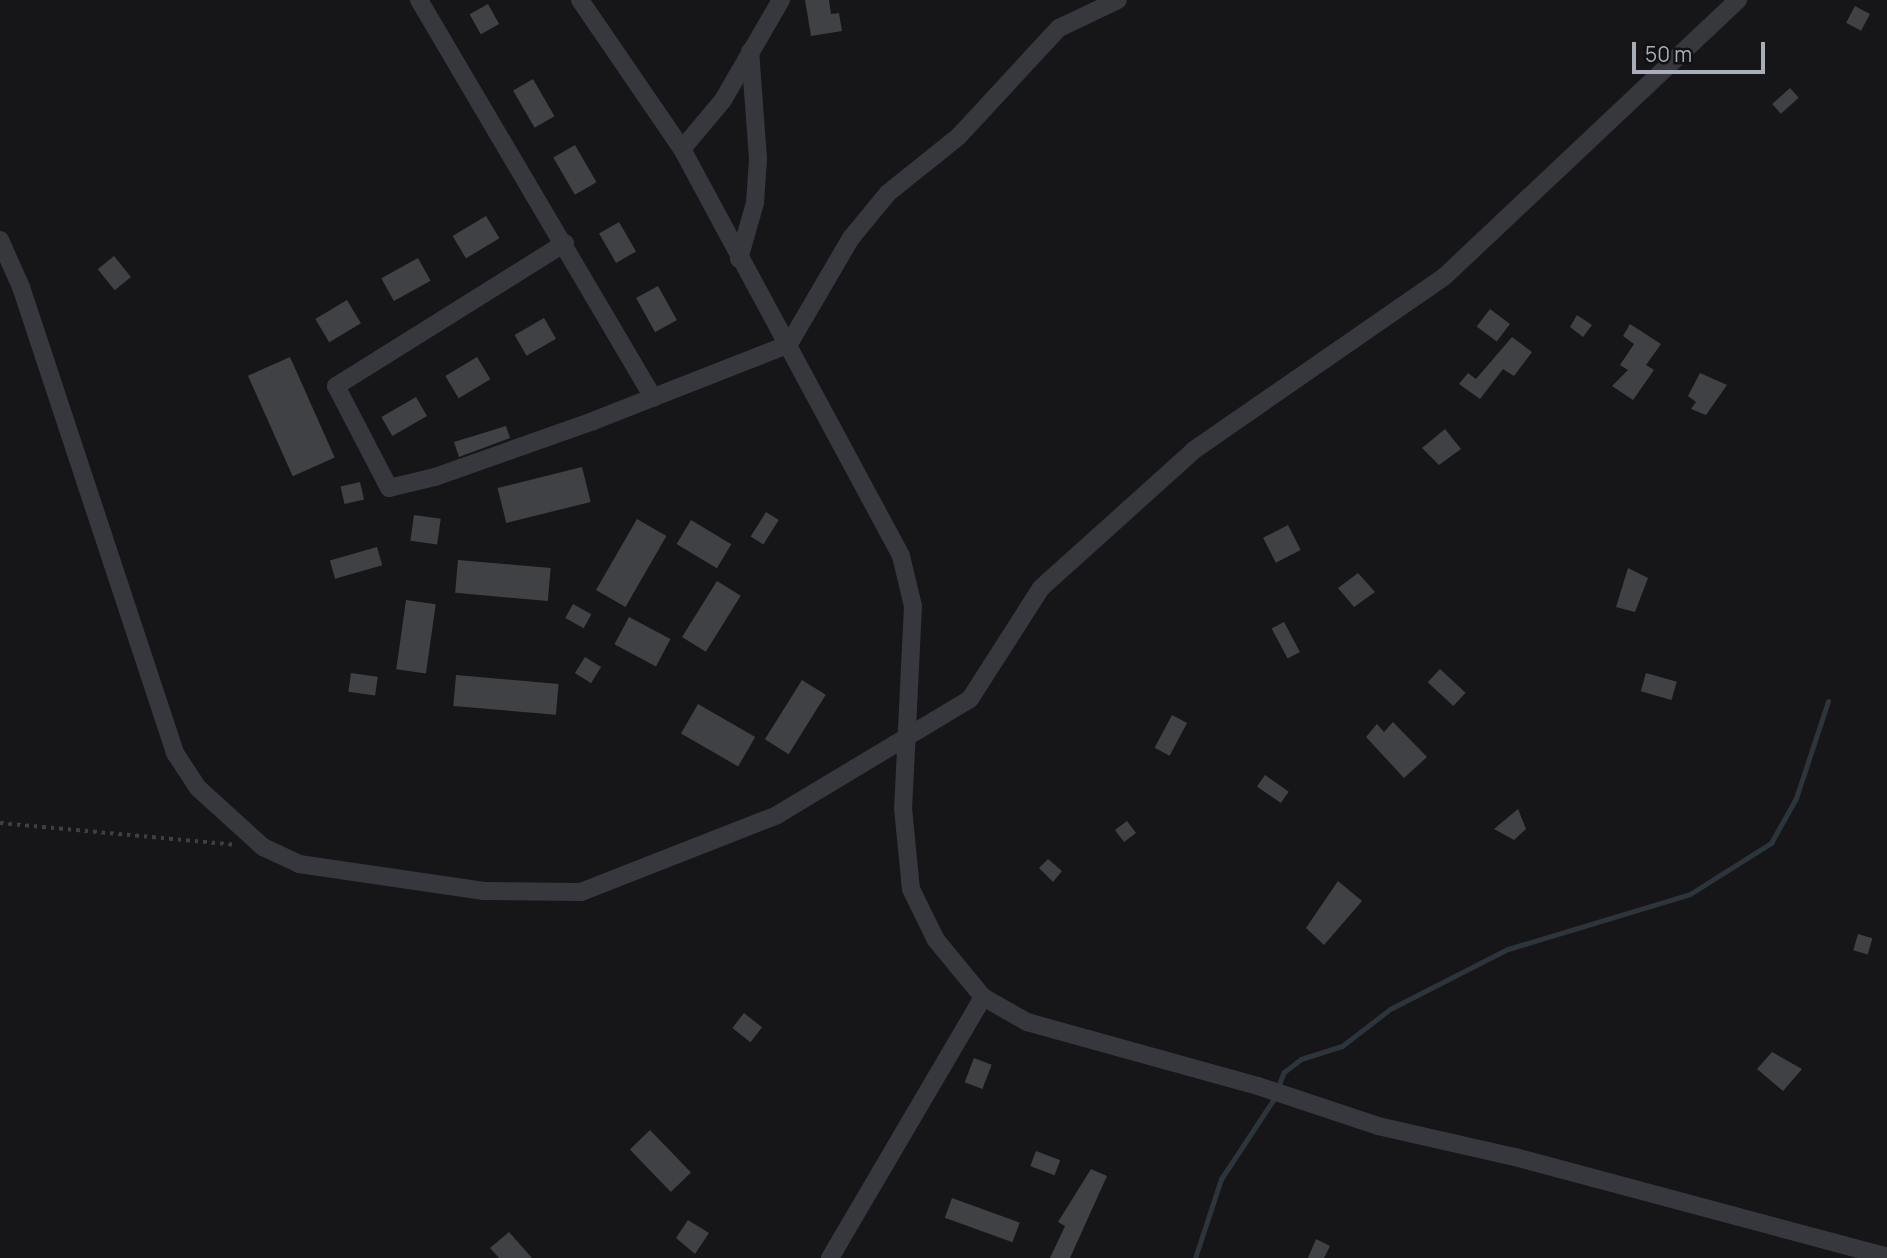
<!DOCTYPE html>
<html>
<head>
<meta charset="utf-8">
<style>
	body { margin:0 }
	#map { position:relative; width:1887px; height:1258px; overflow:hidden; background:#161618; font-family:Manrope,sans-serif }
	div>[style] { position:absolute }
	.stream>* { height:5px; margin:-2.5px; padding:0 2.5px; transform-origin:2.5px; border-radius:2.5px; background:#2c353c }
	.building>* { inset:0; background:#404145; transform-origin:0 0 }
	.path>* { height:3.5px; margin-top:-1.75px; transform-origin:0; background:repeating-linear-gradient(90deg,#3d3f44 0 3.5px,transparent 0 8.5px) }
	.minor>* { height:18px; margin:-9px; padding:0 9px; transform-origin:9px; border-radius:9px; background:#37383d }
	span { translate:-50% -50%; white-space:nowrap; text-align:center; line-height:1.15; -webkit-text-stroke:7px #111113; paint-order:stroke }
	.scale { position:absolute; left:1632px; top:42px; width:133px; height:32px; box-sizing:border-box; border:4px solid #a8adb8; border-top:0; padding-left:9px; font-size:21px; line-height:24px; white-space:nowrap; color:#a8adb8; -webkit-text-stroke:5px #111113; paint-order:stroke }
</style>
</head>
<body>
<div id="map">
	<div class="stream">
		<div style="left:1195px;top:1258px;width:83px;rotate:-71.8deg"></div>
		<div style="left:1221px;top:1179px;width:95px;rotate:-56.6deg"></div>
		<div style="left:1273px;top:1100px;width:30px;rotate:-69deg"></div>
		<div style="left:1284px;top:1072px;width:21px;rotate:-37deg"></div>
		<div style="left:1301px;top:1059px;width:43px;rotate:-17.6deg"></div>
		<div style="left:1342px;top:1046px;width:61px;rotate:-37.6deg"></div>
		<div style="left:1390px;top:1009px;width:132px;rotate:-27deg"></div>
		<div style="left:1508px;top:949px;width:190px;rotate:-16.8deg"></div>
		<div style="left:1690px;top:894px;width:96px;rotate:-32.2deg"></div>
		<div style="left:1771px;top:843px;width:51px;rotate:-60.9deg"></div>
		<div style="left:1796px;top:798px;width:102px;rotate:-71.7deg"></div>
	</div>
	<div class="building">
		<div style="clip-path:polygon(805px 0,829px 0,831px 14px,839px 13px,842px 31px,811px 36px)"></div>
		<div style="left:488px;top:4px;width:23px;height:21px;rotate:61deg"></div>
		<div style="left:1855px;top:6px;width:17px;height:19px;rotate:28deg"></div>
		<div style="left:533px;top:79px;width:43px;height:23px;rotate:60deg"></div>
		<div style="left:1790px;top:88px;width:13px;height:24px;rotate:48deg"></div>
		<div style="left:575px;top:145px;width:43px;height:25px;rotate:60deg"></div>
		<div style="left:486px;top:216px;width:26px;height:39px;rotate:59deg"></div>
		<div style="left:619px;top:222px;width:34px;height:23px;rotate:60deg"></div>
		<div style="left:114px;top:256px;width:27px;height:21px;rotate:51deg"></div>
		<div style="left:418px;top:258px;width:26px;height:42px;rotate:61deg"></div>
		<div style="left:658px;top:286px;width:39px;height:25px;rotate:61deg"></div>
		<div style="left:347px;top:300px;width:27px;height:37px;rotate:59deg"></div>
		<div style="left:1490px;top:309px;width:25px;height:22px;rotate:37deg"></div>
		<div style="clip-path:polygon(1577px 315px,1592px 325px,1583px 337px,1570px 327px)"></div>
		<div style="left:544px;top:318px;width:24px;height:34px;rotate:60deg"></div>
		<div style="clip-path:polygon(1630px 324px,1661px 344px,1646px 365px,1654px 370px,1633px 400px,1612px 386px,1628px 370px,1620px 365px,1634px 344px,1623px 336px)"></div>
		<div style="clip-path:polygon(1512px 337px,1532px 352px,1514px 376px,1503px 369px,1480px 399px,1459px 384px,1468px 373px,1476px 379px)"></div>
		<div style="left:290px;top:357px;width:110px;height:46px;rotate:66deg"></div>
		<div style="left:477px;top:357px;width:26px;height:37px;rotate:59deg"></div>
		<div style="clip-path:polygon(1700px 373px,1727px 385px,1706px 415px,1691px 409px,1696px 402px,1688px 396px)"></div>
		<div style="left:416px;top:397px;width:22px;height:40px;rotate:60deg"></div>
		<div style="clip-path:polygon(506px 426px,510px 438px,459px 457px,454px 442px)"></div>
		<div style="clip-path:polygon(1445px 429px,1461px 449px,1439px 465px,1422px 448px)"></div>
		<div style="left:582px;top:467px;width:36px;height:87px;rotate:76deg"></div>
		<div style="left:360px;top:482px;width:18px;height:20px;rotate:77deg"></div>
		<div style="left:766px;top:512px;width:15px;height:29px;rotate:32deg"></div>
		<div style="left:414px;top:515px;width:27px;height:26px;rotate:8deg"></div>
		<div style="left:637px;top:519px;width:34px;height:82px;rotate:30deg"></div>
		<div style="left:691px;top:520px;width:47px;height:28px;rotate:31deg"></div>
		<div style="left:1288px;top:525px;width:28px;height:28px;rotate:63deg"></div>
		<div style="left:377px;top:547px;width:19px;height:49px;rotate:74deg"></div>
		<div style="left:458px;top:560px;width:93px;height:33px;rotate:5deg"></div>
		<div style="clip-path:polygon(1628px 568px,1648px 578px,1635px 612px,1616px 607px)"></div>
		<div style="clip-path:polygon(1358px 573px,1375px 592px,1354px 607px,1338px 588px)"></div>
		<div style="left:717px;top:581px;width:28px;height:66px;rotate:32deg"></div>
		<div style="left:406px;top:600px;width:30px;height:70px;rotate:8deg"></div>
		<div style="left:573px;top:604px;width:21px;height:16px;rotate:29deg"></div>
		<div style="left:629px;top:617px;width:47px;height:31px;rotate:28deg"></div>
		<div style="left:1284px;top:622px;width:34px;height:14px;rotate:62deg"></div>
		<div style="left:585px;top:657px;width:19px;height:19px;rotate:32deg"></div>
		<div style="left:1440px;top:669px;width:35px;height:18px;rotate:43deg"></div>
		<div style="left:351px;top:673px;width:27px;height:19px;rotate:8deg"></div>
		<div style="left:1646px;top:673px;width:32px;height:19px;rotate:16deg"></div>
		<div style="left:456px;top:675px;width:103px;height:31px;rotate:5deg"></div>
		<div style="left:802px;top:680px;width:28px;height:70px;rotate:32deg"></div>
		<div style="left:698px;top:704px;width:66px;height:34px;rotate:30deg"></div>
		<div style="left:1172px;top:715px;width:17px;height:37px;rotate:28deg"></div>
		<div style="clip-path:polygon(1393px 722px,1427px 757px,1404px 778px,1366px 737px,1377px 724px,1384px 732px)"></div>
		<div style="left:1265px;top:775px;width:29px;height:14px;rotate:35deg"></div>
		<div style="clip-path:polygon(1518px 809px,1526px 829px,1514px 840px,1494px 829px)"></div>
		<div style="left:1127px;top:821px;width:15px;height:15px;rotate:53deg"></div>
		<div style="clip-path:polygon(1048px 859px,1062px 871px,1053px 882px,1039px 868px)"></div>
		<div style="clip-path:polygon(1338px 881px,1362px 901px,1324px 945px,1306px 928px)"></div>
		<div style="left:1858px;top:934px;width:15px;height:17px;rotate:16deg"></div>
		<div style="left:744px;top:1013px;width:23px;height:19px;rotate:38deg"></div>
		<div style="clip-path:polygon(1772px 1052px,1802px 1069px,1783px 1091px,1757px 1069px)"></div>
		<div style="left:974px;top:1058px;width:19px;height:26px;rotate:21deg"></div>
		<div style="left:650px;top:1130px;width:59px;height:28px;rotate:46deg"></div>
		<div style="left:1036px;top:1151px;width:26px;height:16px;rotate:21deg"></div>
		<div style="clip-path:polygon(1091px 1169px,1107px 1176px,1070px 1258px,1050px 1258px,1065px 1226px,1058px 1222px)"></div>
		<div style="left:952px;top:1198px;width:72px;height:21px;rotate:20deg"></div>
		<div style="clip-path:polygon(688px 1220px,709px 1233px,695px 1254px,676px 1238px)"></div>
		<div style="clip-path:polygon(509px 1232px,532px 1258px,499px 1258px,490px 1248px)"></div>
		<div style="clip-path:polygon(1316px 1239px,1330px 1246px,1324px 1258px,1308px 1258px)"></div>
	</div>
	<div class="path">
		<div style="left:0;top:823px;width:236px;rotate:5.3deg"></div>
	</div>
	<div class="minor">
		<div style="left:419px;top:0;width:462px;rotate:59.5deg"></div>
		<div style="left:580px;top:0;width:181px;rotate:55.6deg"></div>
		<div style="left:682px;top:149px;width:462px;rotate:61.7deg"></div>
		<div style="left:901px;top:556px;width:51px;rotate:76.5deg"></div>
		<div style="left:913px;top:606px;width:202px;rotate:92.8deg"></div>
		<div style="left:903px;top:808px;width:81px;rotate:84.4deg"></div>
		<div style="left:911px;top:889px;width:57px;rotate:63.9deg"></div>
		<div style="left:936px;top:940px;width:74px;rotate:50.5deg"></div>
		<div style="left:983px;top:997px;width:51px;rotate:29.6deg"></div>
		<div style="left:1027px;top:1022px;width:240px;rotate:15.5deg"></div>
		<div style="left:1258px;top:1086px;width:126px;rotate:18.4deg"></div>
		<div style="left:1378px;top:1126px;width:140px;rotate:12.8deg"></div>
		<div style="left:1515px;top:1157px;width:385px;rotate:15deg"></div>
		<div style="left:682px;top:149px;width:64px;rotate:-50.1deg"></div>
		<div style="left:723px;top:100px;width:116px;rotate:-59.9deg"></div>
		<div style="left:0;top:240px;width:51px;rotate:65.9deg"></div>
		<div style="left:21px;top:287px;width:491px;rotate:71.7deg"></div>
		<div style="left:175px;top:753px;width:42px;rotate:56.7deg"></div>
		<div style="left:198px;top:788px;width:88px;rotate:42.2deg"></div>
		<div style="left:263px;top:847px;width:40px;rotate:25deg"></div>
		<div style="left:299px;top:864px;width:187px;rotate:8.3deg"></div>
		<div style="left:484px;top:891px;width:97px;rotate:0.6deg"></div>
		<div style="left:581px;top:892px;width:211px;rotate:-21.4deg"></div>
		<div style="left:777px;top:815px;width:225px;rotate:-31deg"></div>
		<div style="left:970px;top:699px;width:132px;rotate:-57.4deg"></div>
		<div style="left:1041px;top:588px;width:206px;rotate:-42deg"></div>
		<div style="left:1194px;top:450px;width:305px;rotate:-34.7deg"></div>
		<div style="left:1445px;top:276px;width:403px;rotate:-43.3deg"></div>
		<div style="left:565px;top:243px;width:270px;rotate:148deg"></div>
		<div style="left:336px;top:386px;width:115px;rotate:62.5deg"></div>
		<div style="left:389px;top:488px;width:47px;rotate:-13.4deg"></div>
		<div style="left:435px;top:477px;width:168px;rotate:-19.5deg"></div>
		<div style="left:593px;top:421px;width:211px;rotate:-21.4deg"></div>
		<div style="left:789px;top:344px;width:123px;rotate:-59.7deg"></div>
		<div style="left:851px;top:238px;width:58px;rotate:-50.6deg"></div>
		<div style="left:888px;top:193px;width:90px;rotate:-38.7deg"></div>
		<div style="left:958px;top:137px;width:149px;rotate:-47.2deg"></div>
		<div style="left:1059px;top:28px;width:65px;rotate:-25.4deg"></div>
		<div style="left:739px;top:259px;width:58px;rotate:-74.1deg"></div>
		<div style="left:755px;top:203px;width:44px;rotate:-86.1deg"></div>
		<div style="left:758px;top:159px;width:108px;rotate:-94.2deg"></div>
		<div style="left:830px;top:1258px;width:303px;rotate:-59.6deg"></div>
	</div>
	<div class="scale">50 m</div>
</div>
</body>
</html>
